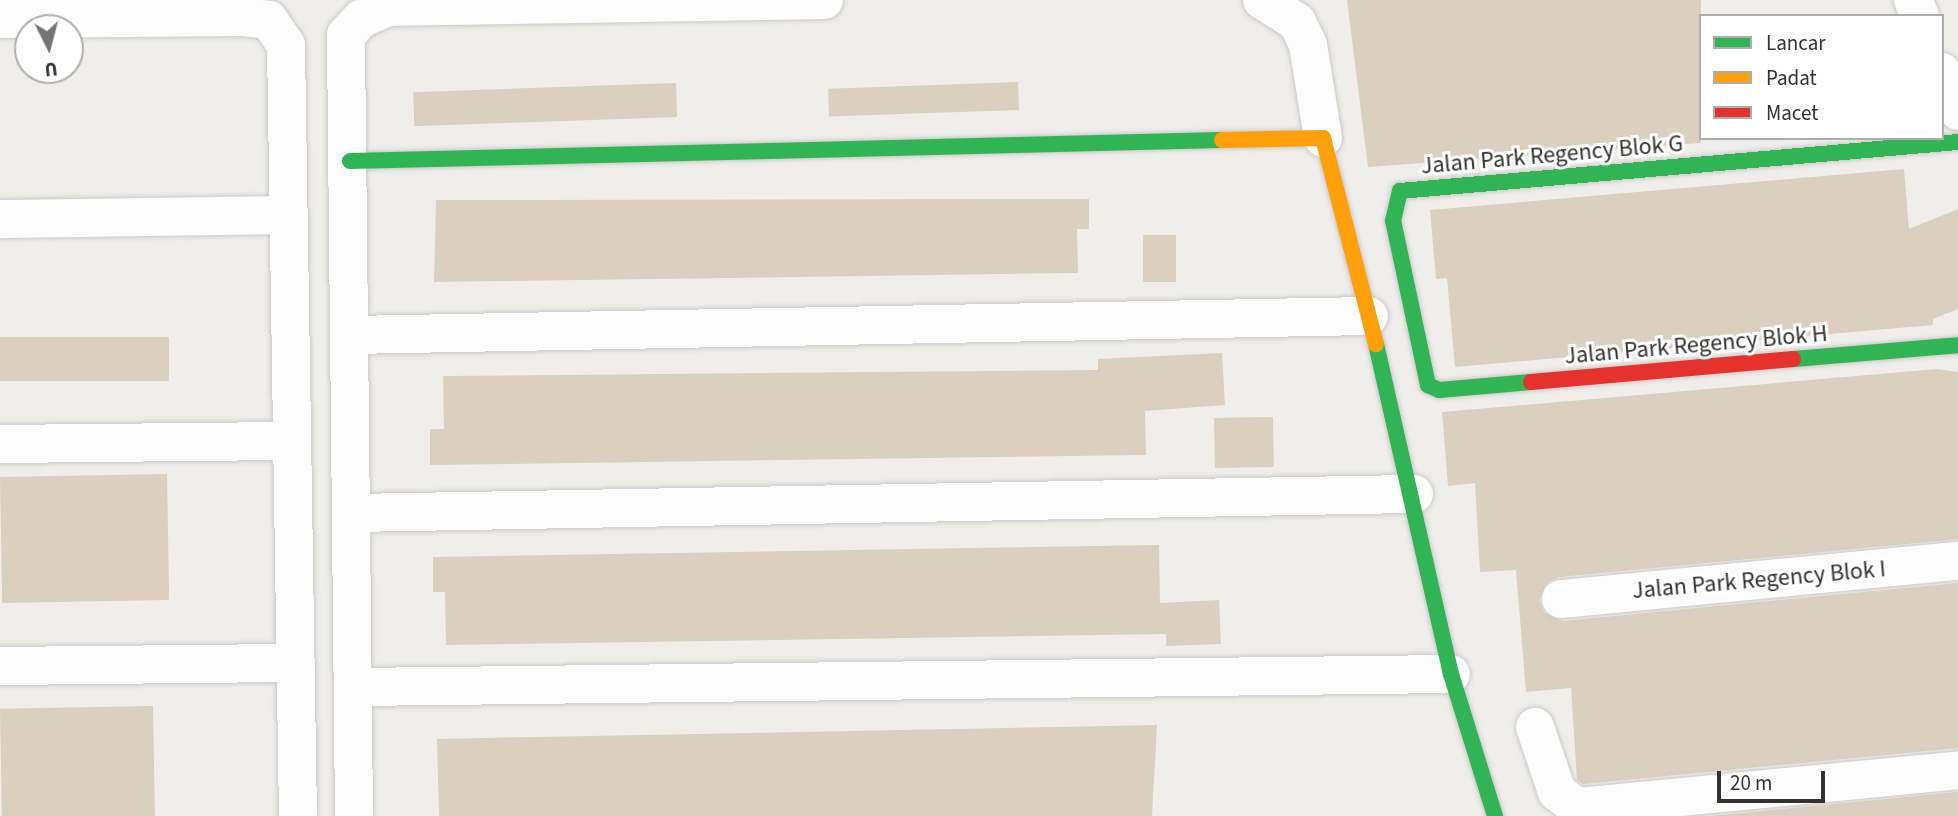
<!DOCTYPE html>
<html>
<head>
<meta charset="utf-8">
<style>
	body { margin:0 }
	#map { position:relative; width:1958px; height:816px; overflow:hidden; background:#f0eeeb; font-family:"Source Sans 3",sans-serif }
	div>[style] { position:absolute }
	.building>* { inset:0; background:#dbcfc0; transform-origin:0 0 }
	.roads { filter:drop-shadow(0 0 2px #cbcac7) drop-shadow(0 0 2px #cbcac7) }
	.street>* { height:38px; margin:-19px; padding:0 19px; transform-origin:19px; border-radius:19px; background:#fdfcfc }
	.fast>* { height:16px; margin:-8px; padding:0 8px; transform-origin:8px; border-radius:8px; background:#30b455 }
	.slow>* { height:16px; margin:-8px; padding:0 8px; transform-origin:8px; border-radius:8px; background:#ff9f0a }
	.jam>* { height:16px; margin:-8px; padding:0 8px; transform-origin:8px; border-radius:8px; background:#e5322d }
	span { translate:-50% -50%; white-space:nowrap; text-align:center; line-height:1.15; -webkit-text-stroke:6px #fff; paint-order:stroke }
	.street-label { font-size:24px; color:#333230 }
	.legend { position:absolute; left:1699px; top:14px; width:245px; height:126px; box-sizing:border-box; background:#fff; border:2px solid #adadac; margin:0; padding:9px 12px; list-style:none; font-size:21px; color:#333230 }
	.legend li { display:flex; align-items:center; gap:14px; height:35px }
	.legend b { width:35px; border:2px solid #adadac }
	.north { position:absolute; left:14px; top:14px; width:70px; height:70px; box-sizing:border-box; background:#fff; border:2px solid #adadac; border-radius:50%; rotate:174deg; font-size:19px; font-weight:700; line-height:28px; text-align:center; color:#333230 }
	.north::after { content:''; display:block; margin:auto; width:24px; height:32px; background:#757471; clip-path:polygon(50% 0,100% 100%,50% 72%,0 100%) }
	.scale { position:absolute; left:1717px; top:771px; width:108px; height:32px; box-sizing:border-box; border:4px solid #333230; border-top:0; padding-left:9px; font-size:21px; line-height:24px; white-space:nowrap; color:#333230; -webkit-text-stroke:5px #fff; paint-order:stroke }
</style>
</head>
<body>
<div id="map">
	<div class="building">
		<div style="clip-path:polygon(1347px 0,1701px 0,1701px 143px,1368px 167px)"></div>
		<div style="left:1018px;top:82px;width:28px;height:190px;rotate:88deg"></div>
		<div style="left:676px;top:83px;width:34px;height:263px;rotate:88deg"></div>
		<div style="clip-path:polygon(1904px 169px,1909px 229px,1958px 209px,1958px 309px,1933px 319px,1933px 325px,1455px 367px,1447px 278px,1436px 279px,1430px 210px)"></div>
		<div style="clip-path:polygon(1089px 199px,1089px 229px,1077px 229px,1078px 273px,434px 282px,436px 200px)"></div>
		<div style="left:1143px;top:235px;width:33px;height:47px"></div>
		<div style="left:169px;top:337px;width:44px;height:169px;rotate:90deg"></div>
		<div style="clip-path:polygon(1222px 353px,1225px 405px,1145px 411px,1146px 455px,430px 465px,430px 429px,444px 429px,443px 376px,1098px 370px,1098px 359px)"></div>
		<div style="clip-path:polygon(1937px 369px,1958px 372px,1958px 539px,1559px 577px,1548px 582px,1539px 600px,1544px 612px,1563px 621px,1958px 583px,1958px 748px,1583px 784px,1577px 780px,1571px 688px,1526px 692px,1516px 570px,1480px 572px,1475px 483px,1448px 486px,1442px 412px)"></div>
		<div style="left:1273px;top:417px;width:50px;height:59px;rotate:89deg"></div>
		<div style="left:167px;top:474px;width:126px;height:167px;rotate:89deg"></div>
		<div style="clip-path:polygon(1159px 545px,1160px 603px,1219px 600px,1221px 644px,1166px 646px,1166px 634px,446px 645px,445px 592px,433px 592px,433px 557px)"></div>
		<div style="left:153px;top:706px;width:110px;height:153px;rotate:89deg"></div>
		<div style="clip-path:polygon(1157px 725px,1152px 816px,439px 816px,437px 739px)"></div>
		<div style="clip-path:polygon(1958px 792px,1958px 816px,1711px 816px)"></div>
	</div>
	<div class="roads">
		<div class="street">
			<div style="left:1262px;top:0;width:41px;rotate:32.2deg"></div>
			<div style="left:1297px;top:22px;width:25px;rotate:64deg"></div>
			<div style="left:1308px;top:45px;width:94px;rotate:80.8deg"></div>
			<div style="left:1913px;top:0;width:17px;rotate:66deg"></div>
			<div style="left:0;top:19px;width:242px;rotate:-0.5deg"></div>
			<div style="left:242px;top:17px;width:27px;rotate:6deg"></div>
			<div style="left:269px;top:20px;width:30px;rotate:56deg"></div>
			<div style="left:286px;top:45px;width:771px;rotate:89.11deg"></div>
			<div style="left:1942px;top:72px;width:42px;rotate:67.7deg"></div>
			<div style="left:0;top:219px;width:288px;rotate:-0.8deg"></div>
			<div style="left:351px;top:335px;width:1018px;rotate:-1.07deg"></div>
			<div style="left:0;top:444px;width:292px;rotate:-0.6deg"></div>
			<div style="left:353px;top:513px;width:1061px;rotate:-1.03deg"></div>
			<div style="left:1561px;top:599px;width:399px;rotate:-5.5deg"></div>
			<div style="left:0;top:666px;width:295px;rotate:-0.6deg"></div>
			<div style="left:355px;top:687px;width:1096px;rotate:-0.68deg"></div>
			<div style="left:1535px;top:727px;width:69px;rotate:71.3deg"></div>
			<div style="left:1557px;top:792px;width:25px;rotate:37deg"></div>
			<div style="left:1577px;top:807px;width:383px;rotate:-5.5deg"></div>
			<div style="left:354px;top:816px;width:781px;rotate:-90.59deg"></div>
			<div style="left:346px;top:35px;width:22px;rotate:-47deg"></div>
			<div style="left:361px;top:19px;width:30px;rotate:-24deg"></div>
			<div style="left:388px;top:7px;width:436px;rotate:-0.9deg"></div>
		</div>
		<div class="fast">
			<div style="left:350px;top:161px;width:872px;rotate:-1.38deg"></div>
			<div style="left:1376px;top:344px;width:338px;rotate:77.2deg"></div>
			<div style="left:1451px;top:674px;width:149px;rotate:72.8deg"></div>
			<div style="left:1793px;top:359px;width:166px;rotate:-4.8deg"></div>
			<div style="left:1531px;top:382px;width:92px;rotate:175deg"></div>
			<div style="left:1439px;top:390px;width:12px;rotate:-156deg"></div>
			<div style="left:1428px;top:385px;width:168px;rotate:-102deg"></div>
			<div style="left:1393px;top:221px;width:31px;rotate:-77deg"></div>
			<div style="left:1400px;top:191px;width:560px;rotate:-5.02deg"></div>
		</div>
		<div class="slow">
			<div style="left:1222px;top:140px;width:101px;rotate:-1.1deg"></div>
			<div style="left:1323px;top:138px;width:213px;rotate:75.6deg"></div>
		</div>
		<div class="jam">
			<div style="left:1531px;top:382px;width:263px;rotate:-5deg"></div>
		</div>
	</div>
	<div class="street-label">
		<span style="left:1552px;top:155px;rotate:-5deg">Jalan Park Regency Blok G</span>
		<span style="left:1696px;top:345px;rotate:-5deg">Jalan Park Regency Blok H</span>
		<span style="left:1759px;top:580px;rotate:-5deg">Jalan Park Regency Blok I</span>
	</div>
	<ul class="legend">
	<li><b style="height:9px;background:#30b455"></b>Lancar</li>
	<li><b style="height:9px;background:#ff9f0a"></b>Padat</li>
	<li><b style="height:9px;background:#e5322d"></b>Macet</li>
	</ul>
	<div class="north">U</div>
	<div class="scale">20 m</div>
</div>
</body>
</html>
